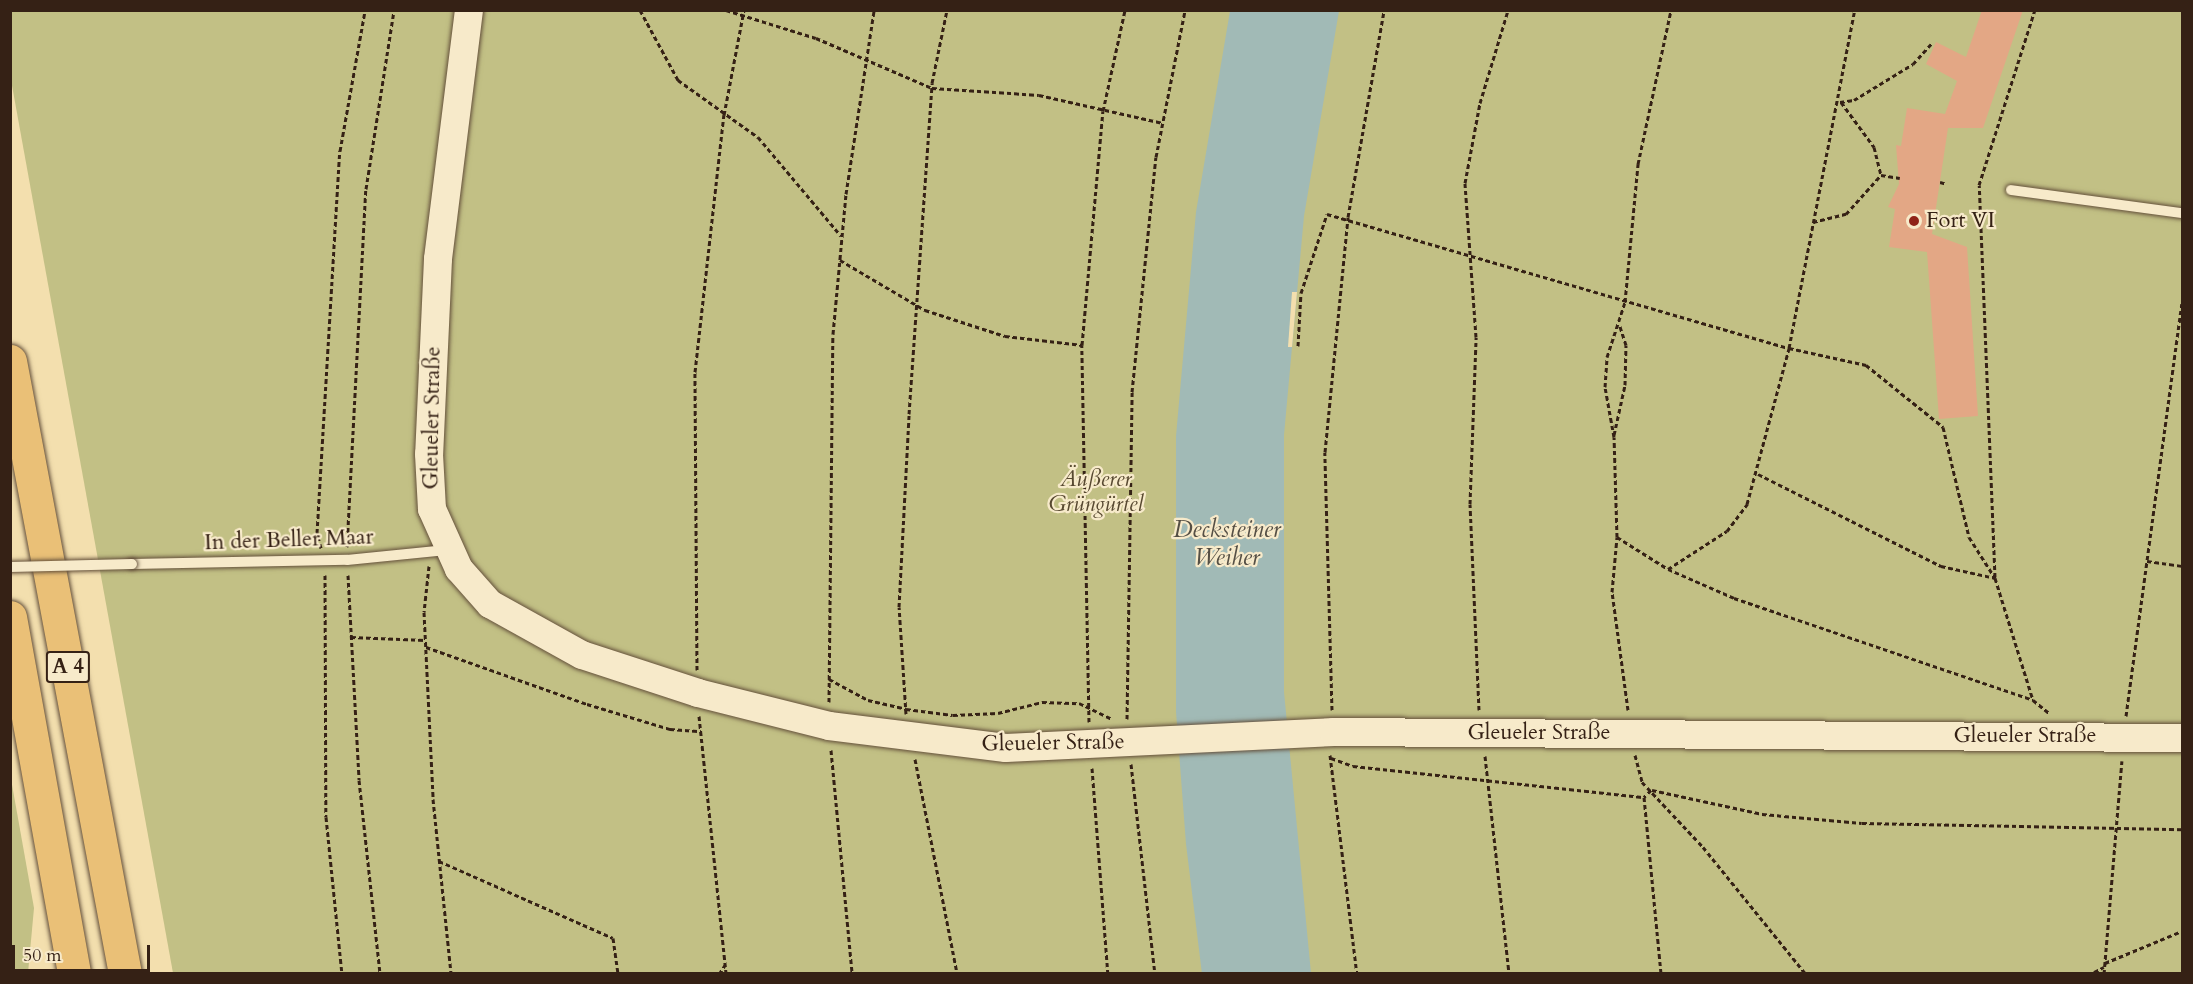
<!DOCTYPE html>
<html>
<head>
<meta charset="utf-8">
<style>
	body { margin:0 }
	#map { position:relative; width:2193px; height:984px; overflow:hidden; background:#f3dfae; font-family:Cardo,serif }
	div>[style] { position:absolute }
	.green>* { inset:0; background:#c2c085 }
	.water>* { inset:0; background:#a1bab6 }
	.pier>* { inset:0; background:#f3dfae }
	.building>* { inset:0; background:#e3a785 }
	.path>* { height:3px; margin-top:-1.5px; transform-origin:0; background:repeating-linear-gradient(90deg,#352115 0 4.5px,transparent 0 7.5px) }
	.roads { filter:drop-shadow(0 0 2px #64503b) drop-shadow(0 0 2px #64503b) }
	.lane>* { height:10px; margin:-5px; padding:0 5px; transform-origin:5px; border-radius:5px; background:#f7eaca }
	.secondary>* { height:28px; margin:-14px; padding:0 14px; transform-origin:14px; border-radius:14px; background:#f7eaca }
	.highway>* { height:33px; margin:-16.5px; padding:0 16.5px; transform-origin:16.5px; border-radius:16.5px; background:#eac077 }
	.bridges { filter:drop-shadow(0 0 2px #64503b) drop-shadow(0 0 2px #64503b) }
	.lane-bridge>* { height:10px; margin:-5px; padding:0 5px; transform-origin:5px; border-radius:5px; background:#f7eaca }
	.dots>* { width:16px; height:16px; translate:-50% -50%; box-sizing:border-box; border:3px solid #f7eaca; border-radius:50% }
	span { translate:-50% -50%; white-space:nowrap; text-align:center; line-height:1.15; -webkit-text-stroke:4.5px #f7eaca; paint-order:stroke }
	.shield-label span { padding:2px 4px; background:#f7eaca; border:2px solid; border-radius:4px; -webkit-text-stroke-width:0 }
	.shield-label { font-size:21px; color:#352115; font-weight:700 }
	.poi-label { font-size:22px; color:#352115 }
	.left { translate:0 -50%; text-align:left }
	.street-label { font-size:22px; color:#352115 }
	.park-label { font-size:22px; color:#584931; font-style:italic }
	.water-label { font-size:24px; color:#554f45; font-style:italic }
	.frame { position:absolute; inset:0; border:12px solid #352115; pointer-events:none }
	.scale { position:absolute; left:12px; top:945px; width:138px; height:27px; box-sizing:border-box; border:3px solid #352115; border-top:0; padding-left:8px; font-size:18px; line-height:21px; white-space:nowrap; color:#352115; -webkit-text-stroke:4px #f7eaca; paint-order:stroke }
</style>
</head>
<body>
<div id="map">
	<div class="green">
		<div style="clip-path:polygon(10px 11px,2182px 11px,2182px 973px,173px 973px,11px 80px)"></div>
		<div style="clip-path:polygon(11px 779px,34px 908px,28px 973px,11px 973px)"></div>
	</div>
	<div class="water">
		<div style="clip-path:polygon(1230px 11px,1339px 11px,1304px 216px,1284px 435px,1284px 692px,1311px 973px,1202px 974px,1186px 844px,1176px 712px,1176px 436px,1196px 212px)"></div>
	</div>
	<div class="pier">
		<div style="clip-path:polygon(1292px 292px,1297px 292px,1292px 347px,1288px 347px)"></div>
	</div>
	<div class="building">
		<div style="clip-path:polygon(1982px 10px,2023px 10px,1983px 128px,1948px 128px,1932px 234px,1967px 247px,1978px 416px,1939px 419px,1927px 252px,1889px 247px,1895px 209px,1888px 207px,1899px 184px,1896px 145px,1901px 146px,1907px 108px,1945px 114px,1957px 81px,1926px 64px,1936px 42px,1966px 57px)"></div>
	</div>
	<div class="path">
		<div style="left:640px;top:10px;width:80px;rotate:61.5deg"></div>
		<div style="left:678px;top:80px;width:98px;rotate:35.5deg"></div>
		<div style="left:758px;top:137px;width:129px;rotate:50deg"></div>
		<div style="left:726px;top:10px;width:94px;rotate:17.3deg"></div>
		<div style="left:816px;top:38px;width:126px;rotate:23.3deg"></div>
		<div style="left:932px;top:88px;width:107px;rotate:3.7deg"></div>
		<div style="left:1039px;top:95px;width:127px;rotate:12.7deg"></div>
		<div style="left:1840px;top:102px;width:14px;rotate:-8deg"></div>
		<div style="left:1854px;top:100px;width:69px;rotate:-31.4deg"></div>
		<div style="left:1913px;top:64px;width:28px;rotate:-48deg"></div>
		<div style="left:1841px;top:102px;width:56px;rotate:53.7deg"></div>
		<div style="left:1874px;top:147px;width:29px;rotate:76deg"></div>
		<div style="left:1881px;top:175px;width:19px;rotate:9deg"></div>
		<div style="left:1940px;top:182px;width:7px;rotate:16deg"></div>
		<div style="left:1813px;top:222px;width:34px;rotate:-14deg"></div>
		<div style="left:1846px;top:214px;width:52px;rotate:-48.1deg"></div>
		<div style="left:840px;top:260px;width:99px;rotate:30.5deg"></div>
		<div style="left:925px;top:310px;width:84px;rotate:18deg"></div>
		<div style="left:1005px;top:336px;width:78px;rotate:6.7deg"></div>
		<div style="left:1298px;top:346px;width:53px;rotate:-86.8deg"></div>
		<div style="left:1301px;top:293px;width:83px;rotate:-71.8deg"></div>
		<div style="left:1327px;top:214px;width:481px;rotate:16.2deg"></div>
		<div style="left:1789px;top:348px;width:79px;rotate:12.4deg"></div>
		<div style="left:1866px;top:365px;width:99px;rotate:38.8deg"></div>
		<div style="left:1943px;top:427px;width:113px;rotate:76.7deg"></div>
		<div style="left:1969px;top:537px;width:49px;rotate:57.6deg"></div>
		<div style="left:1614px;top:435px;width:51px;rotate:-77.6deg"></div>
		<div style="left:1625px;top:385px;width:40px;rotate:-88.6deg"></div>
		<div style="left:1626px;top:345px;width:22px;rotate:-108deg"></div>
		<div style="left:1758px;top:474px;width:205px;rotate:26.7deg"></div>
		<div style="left:1941px;top:566px;width:55px;rotate:12.5deg"></div>
		<div style="left:1995px;top:578px;width:128px;rotate:72.7deg"></div>
		<div style="left:1617px;top:537px;width:60px;rotate:32.1deg"></div>
		<div style="left:1668px;top:569px;width:70px;rotate:-32.8deg"></div>
		<div style="left:1727px;top:531px;width:34px;rotate:-53deg"></div>
		<div style="left:1747px;top:504px;width:162px;rotate:-74.9deg"></div>
		<div style="left:1789px;top:348px;width:344px;rotate:-79deg"></div>
		<div style="left:347px;top:547px;width:359px;rotate:-87deg"></div>
		<div style="left:366px;top:189px;width:181px;rotate:-81.1deg"></div>
		<div style="left:321px;top:548px;width:16px;rotate:-105deg"></div>
		<div style="left:317px;top:533px;width:383px;rotate:-86.6deg"></div>
		<div style="left:340px;top:151px;width:143px;rotate:-79.9deg"></div>
		<div style="left:2147px;top:561px;width:35px;rotate:8deg"></div>
		<div style="left:429px;top:566px;width:46px;rotate:96.2deg"></div>
		<div style="left:424px;top:612px;width:187px;rotate:87.2deg"></div>
		<div style="left:433px;top:799px;width:176px;rotate:84.1deg"></div>
		<div style="left:1668px;top:569px;width:72px;rotate:23.7deg"></div>
		<div style="left:1734px;top:598px;width:316px;rotate:18.8deg"></div>
		<div style="left:2033px;top:700px;width:21px;rotate:39deg"></div>
		<div style="left:325px;top:575px;width:242px;rotate:89.8deg"></div>
		<div style="left:326px;top:817px;width:158px;rotate:84.2deg"></div>
		<div style="left:348px;top:575px;width:205px;rotate:86.9deg"></div>
		<div style="left:359px;top:780px;width:195px;rotate:83.8deg"></div>
		<div style="left:1995px;top:577px;width:392px;rotate:-92.3deg"></div>
		<div style="left:1979px;top:185px;width:184px;rotate:-72.3deg"></div>
		<div style="left:351px;top:637px;width:74px;rotate:2.3deg"></div>
		<div style="left:426px;top:647px;width:171px;rotate:19.5deg"></div>
		<div style="left:587px;top:704px;width:87px;rotate:16.8deg"></div>
		<div style="left:670px;top:729px;width:31px;rotate:4deg"></div>
		<div style="left:697px;top:670px;width:298px;rotate:-90.4deg"></div>
		<div style="left:695px;top:372px;width:259px;rotate:-83.6deg"></div>
		<div style="left:724px;top:115px;width:107px;rotate:-79.2deg"></div>
		<div style="left:829px;top:679px;width:44px;rotate:28.3deg"></div>
		<div style="left:868px;top:700px;width:39px;rotate:13deg"></div>
		<div style="left:906px;top:709px;width:47px;rotate:7.3deg"></div>
		<div style="left:953px;top:715px;width:45px;rotate:-2.5deg"></div>
		<div style="left:998px;top:713px;width:45px;rotate:-14deg"></div>
		<div style="left:1042px;top:702px;width:37px;rotate:2deg"></div>
		<div style="left:1079px;top:703px;width:37px;rotate:26deg"></div>
		<div style="left:829px;top:702px;width:368px;rotate:-89.4deg"></div>
		<div style="left:833px;top:334px;width:141px;rotate:-84.7deg"></div>
		<div style="left:846px;top:194px;width:186px;rotate:-81.3deg"></div>
		<div style="left:1332px;top:710px;width:258px;rotate:-91.6deg"></div>
		<div style="left:1325px;top:452px;width:236px;rotate:-84.4deg"></div>
		<div style="left:1348px;top:217px;width:210px;rotate:-80.1deg"></div>
		<div style="left:1479px;top:710px;width:206px;rotate:-92.5deg"></div>
		<div style="left:1470px;top:504px;width:167px;rotate:-87.9deg"></div>
		<div style="left:1476px;top:337px;width:154px;rotate:-94.1deg"></div>
		<div style="left:1465px;top:183px;width:81px;rotate:-79.4deg"></div>
		<div style="left:1480px;top:103px;width:97px;rotate:-73.2deg"></div>
		<div style="left:1628px;top:710px;width:119px;rotate:-97.7deg"></div>
		<div style="left:1612px;top:592px;width:55px;rotate:-84.8deg"></div>
		<div style="left:1617px;top:537px;width:100px;rotate:-91.7deg"></div>
		<div style="left:1614px;top:437px;width:51px;rotate:-100.2deg"></div>
		<div style="left:1605px;top:387px;width:30px;rotate:-86deg"></div>
		<div style="left:1607px;top:357px;width:58px;rotate:-71.9deg"></div>
		<div style="left:1625px;top:302px;width:139px;rotate:-84.6deg"></div>
		<div style="left:1638px;top:164px;width:157px;rotate:-77.9deg"></div>
		<div style="left:906px;top:714px;width:107px;rotate:-93.7deg"></div>
		<div style="left:899px;top:607px;width:193px;rotate:-87deg"></div>
		<div style="left:909px;top:414px;width:332px;rotate:-86deg"></div>
		<div style="left:932px;top:83px;width:75px;rotate:-78.4deg"></div>
		<div style="left:699px;top:716px;width:259px;rotate:84deg"></div>
		<div style="left:2126px;top:716px;width:416px;rotate:-82.3deg"></div>
		<div style="left:1127px;top:719px;width:327px;rotate:-89.1deg"></div>
		<div style="left:1132px;top:392px;width:236px;rotate:-84.2deg"></div>
		<div style="left:1156px;top:157px;width:150px;rotate:-78.8deg"></div>
		<div style="left:1089px;top:722px;width:377px;rotate:-91.1deg"></div>
		<div style="left:1082px;top:345px;width:235px;rotate:-84.9deg"></div>
		<div style="left:1103px;top:111px;width:103px;rotate:-77.7deg"></div>
		<div style="left:831px;top:750px;width:225px;rotate:84.6deg"></div>
		<div style="left:1330px;top:755px;width:221px;rotate:83deg"></div>
		<div style="left:1635px;top:755px;width:28px;rotate:75deg"></div>
		<div style="left:1642px;top:782px;width:89px;rotate:46.8deg"></div>
		<div style="left:1703px;top:847px;width:164px;rotate:51deg"></div>
		<div style="left:1485px;top:756px;width:219px;rotate:83.7deg"></div>
		<div style="left:1331px;top:758px;width:23px;rotate:20deg"></div>
		<div style="left:1353px;top:766px;width:293px;rotate:6.1deg"></div>
		<div style="left:915px;top:759px;width:219px;rotate:78.9deg"></div>
		<div style="left:1131px;top:764px;width:211px;rotate:83.5deg"></div>
		<div style="left:1092px;top:768px;width:207px;rotate:85.6deg"></div>
		<div style="left:1651px;top:790px;width:10px;rotate:135deg"></div>
		<div style="left:1644px;top:797px;width:178px;rotate:84.5deg"></div>
		<div style="left:1652px;top:790px;width:113px;rotate:12.3deg"></div>
		<div style="left:1762px;top:814px;width:100px;rotate:5.1deg"></div>
		<div style="left:1862px;top:823px;width:320px;rotate:1.1deg"></div>
		<div style="left:439px;top:861px;width:190px;rotate:23.9deg"></div>
		<div style="left:613px;top:938px;width:36px;rotate:82deg"></div>
		<div style="left:2105px;top:963px;width:83px;rotate:-22.6deg"></div>
		<div style="left:2094px;top:972px;width:11px;rotate:-27deg"></div>
		<div style="left:719px;top:974px;width:11px;rotate:-56deg"></div>
		<div style="left:2104px;top:974px;width:214px;rotate:-85.2deg"></div>
	</div>
	<div class="roads">
		<div class="lane">
			<div style="left:2011px;top:190px;width:173px;rotate:7.7deg"></div>
			<div style="left:132px;top:564px;width:215px;rotate:-1.1deg"></div>
			<div style="left:347px;top:560px;width:100px;rotate:-5.7deg"></div>
		</div>
		<div class="secondary">
			<div style="left:469px;top:10px;width:251px;rotate:97.1deg"></div>
			<div style="left:438px;top:259px;width:195px;rotate:92.6deg"></div>
			<div style="left:429px;top:454px;width:55px;rotate:86.9deg"></div>
			<div style="left:432px;top:509px;width:66px;rotate:65.8deg"></div>
			<div style="left:459px;top:569px;width:47px;rotate:48.5deg"></div>
			<div style="left:490px;top:604px;width:105px;rotate:29deg"></div>
			<div style="left:582px;top:655px;width:122px;rotate:18.1deg"></div>
			<div style="left:698px;top:693px;width:135px;rotate:14.1deg"></div>
			<div style="left:829px;top:726px;width:178px;rotate:7.1deg"></div>
			<div style="left:1006px;top:748px;width:328px;rotate:-2.8deg"></div>
			<div style="left:1334px;top:732px;width:848px;rotate:0.41deg"></div>
		</div>
		<div class="highway">
			<div style="left:10px;top:361px;width:624px;rotate:79.37deg"></div>
			<div style="left:10px;top:617px;width:363px;rotate:79.8deg"></div>
		</div>
	</div>
	<div class="bridges">
		<div class="lane-bridge">
			<div style="left:10px;top:567px;width:122px;rotate:-1.4deg"></div>
		</div>
	</div>
	<div class="dots">
		<div style="left:1914px;top:221px;background:#8f2418"></div>
	</div>
	<div class="shield-label">
		<span style="left:68px;top:667px">A 4</span>
	</div>
	<div class="poi-label">
		<span class="left" style="left:1926px;top:221px">Fort VI</span>
	</div>
	<div class="street-label">
		<span style="left:432px;top:418px;rotate:-89deg">Gleueler Straße</span>
		<span style="left:289px;top:540px;rotate:-2deg">In der Beller Maar</span>
		<span style="left:1539px;top:733px">Gleueler Straße</span>
		<span style="left:2025px;top:736px">Gleueler Straße</span>
		<span style="left:1053px;top:743px;rotate:-1deg">Gleueler Straße</span>
	</div>
	<div class="park-label">
		<span style="left:1096px;top:492px">Äußerer<br>Grüngürtel</span>
	</div>
	<div class="water-label">
		<span style="left:1227px;top:544px">Decksteiner<br>Weiher</span>
	</div>
	<div class="frame"></div>
	<div class="scale">50 m</div>
</div>
</body>
</html>
